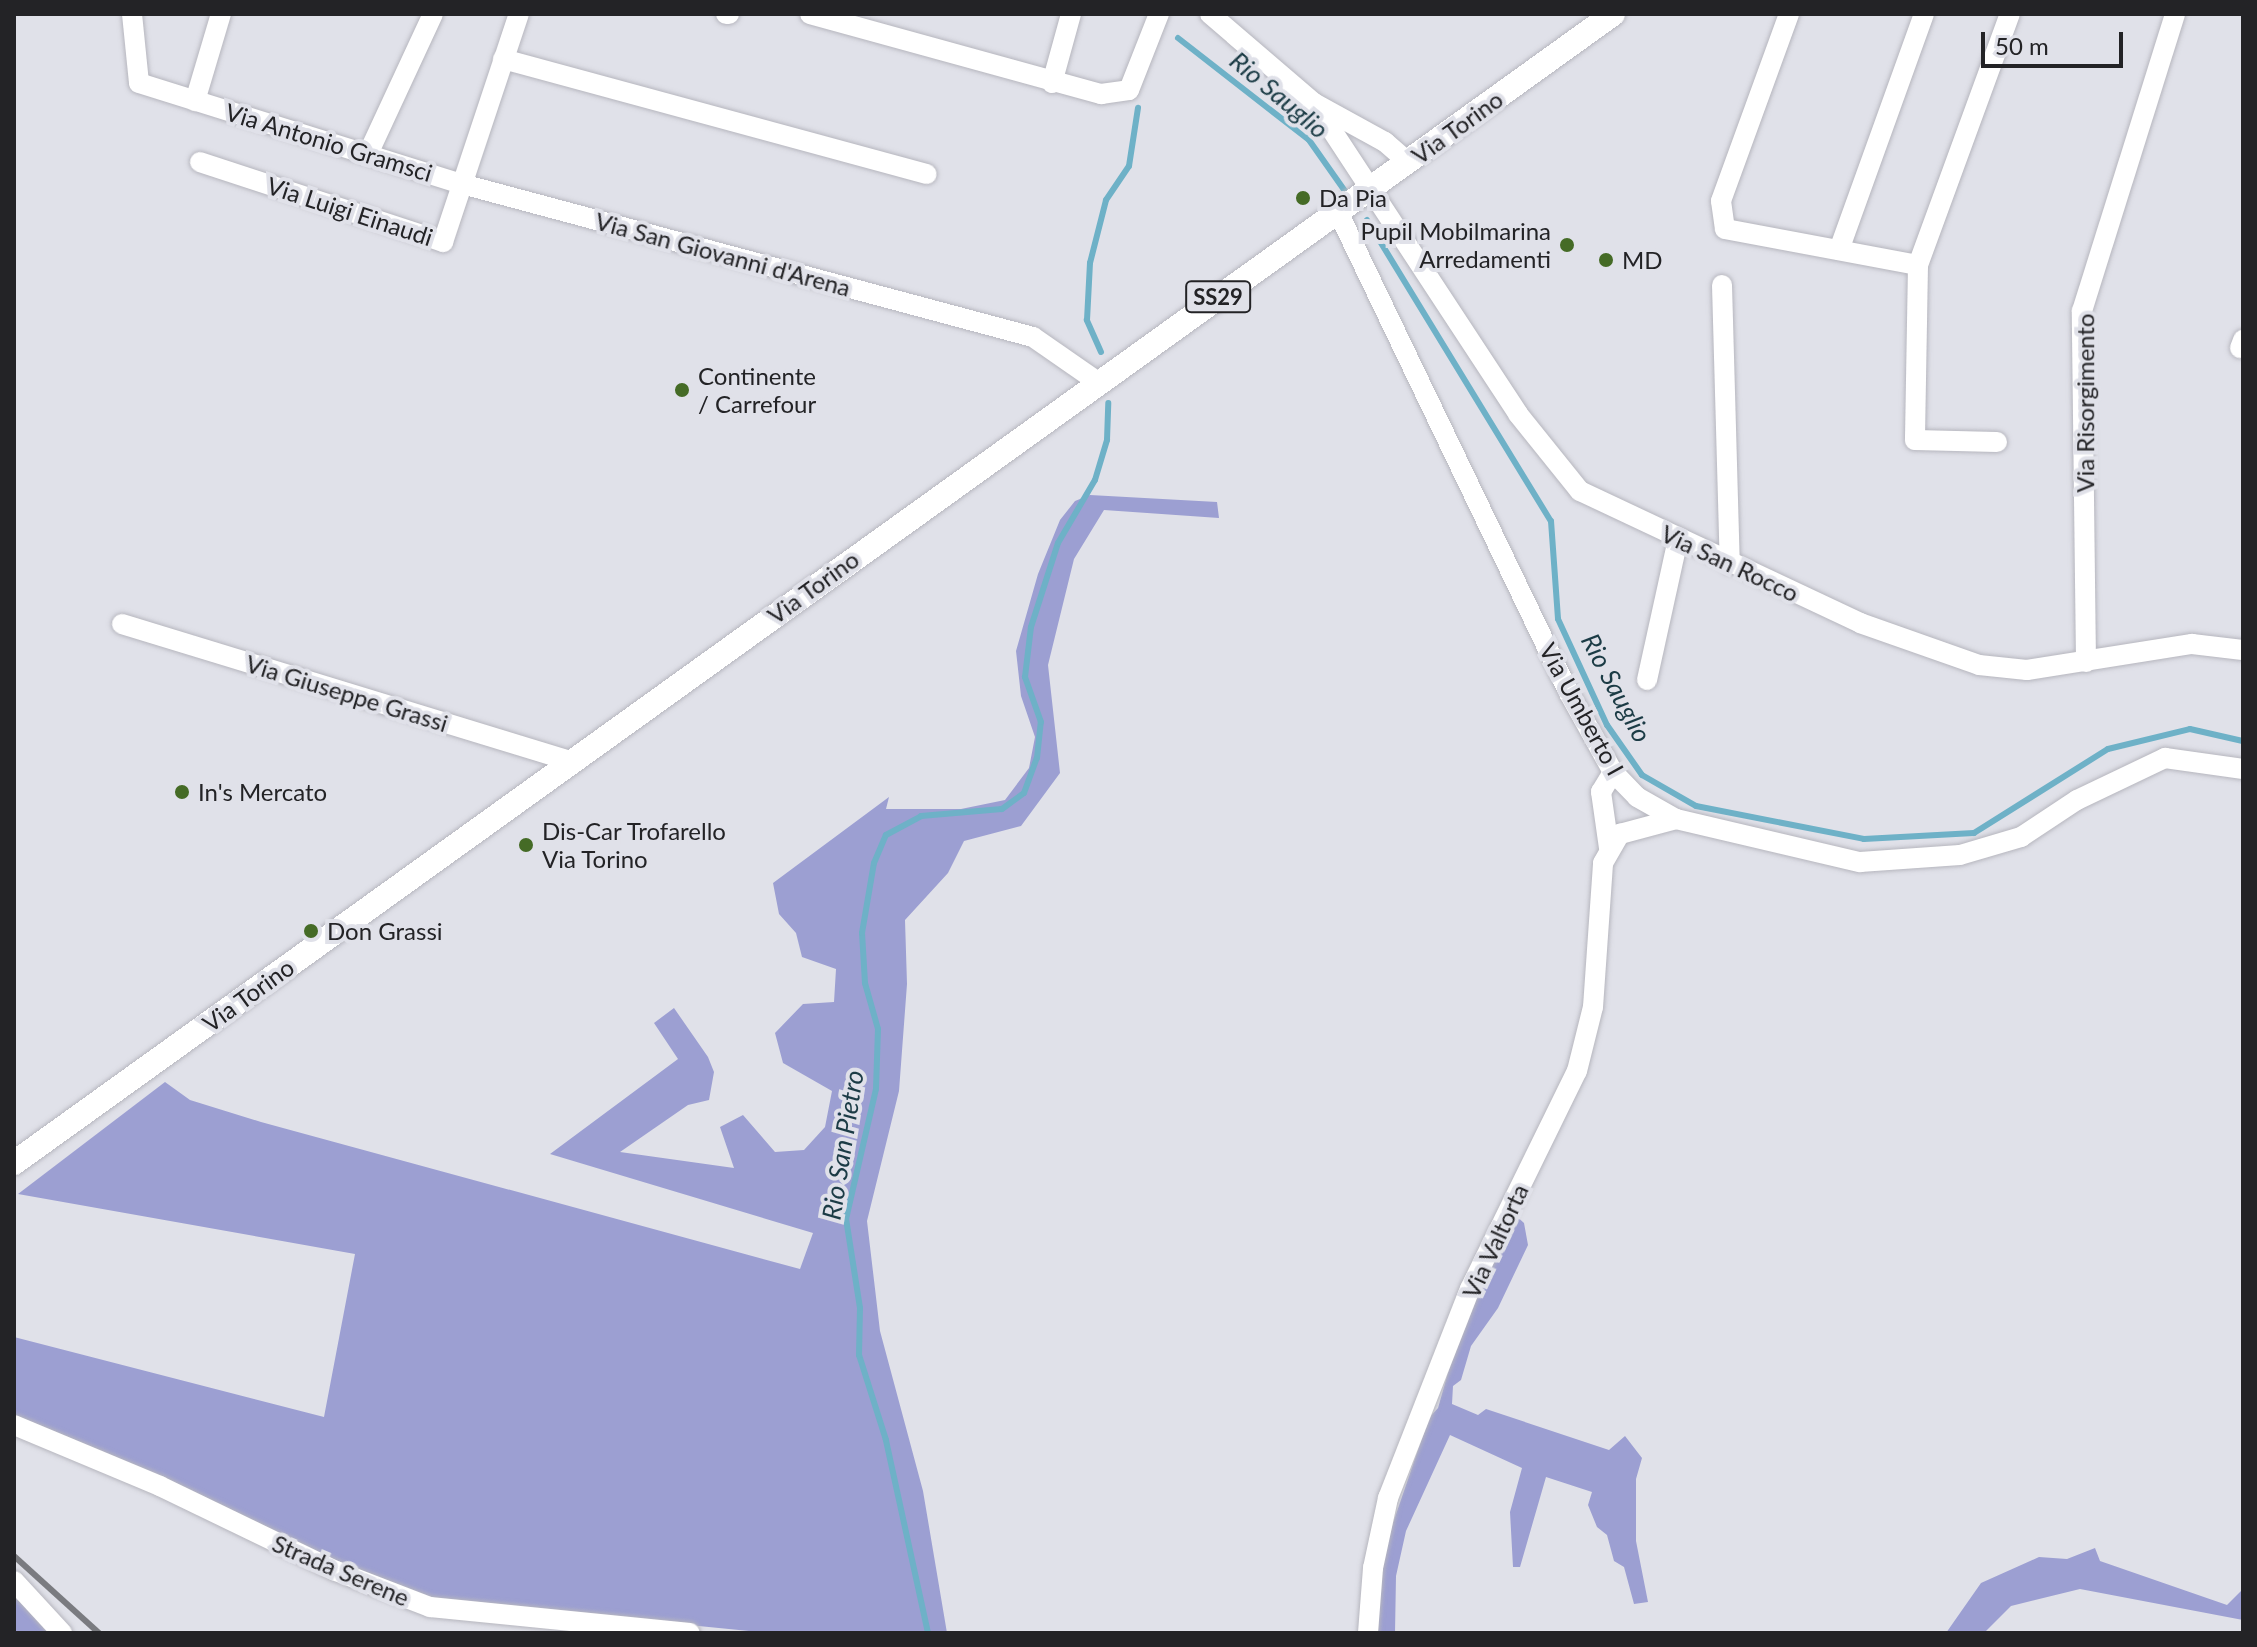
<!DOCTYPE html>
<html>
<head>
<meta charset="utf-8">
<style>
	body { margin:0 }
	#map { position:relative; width:2257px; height:1647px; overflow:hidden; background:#e0e1e9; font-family:Lato,sans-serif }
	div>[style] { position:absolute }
	.forest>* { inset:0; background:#9c9fd2 }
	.stream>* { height:6px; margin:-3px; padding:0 3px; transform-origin:3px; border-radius:3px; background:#6eb1c7 }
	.roads { filter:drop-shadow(0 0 2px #b6b6be) drop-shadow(0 0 2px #b6b6be) }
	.minor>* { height:20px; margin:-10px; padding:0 10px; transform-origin:10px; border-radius:10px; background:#fff }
	.major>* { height:24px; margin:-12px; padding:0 12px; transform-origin:12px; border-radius:12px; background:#fff }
	.rail>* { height:6px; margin:-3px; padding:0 3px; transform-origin:3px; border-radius:3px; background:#7a7b80 }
	.dots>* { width:22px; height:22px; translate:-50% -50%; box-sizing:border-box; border:4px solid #e0e1e9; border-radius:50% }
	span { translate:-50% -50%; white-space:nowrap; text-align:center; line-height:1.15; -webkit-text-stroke:8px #e0e1e9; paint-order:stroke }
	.shield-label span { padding:2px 6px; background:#e0e1e9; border:2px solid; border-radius:6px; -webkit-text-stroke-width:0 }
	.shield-label { font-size:22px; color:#232326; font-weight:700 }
	.street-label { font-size:24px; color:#232326 }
	.poi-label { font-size:24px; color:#232326 }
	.left { translate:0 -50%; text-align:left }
	.right { translate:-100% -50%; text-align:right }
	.water-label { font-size:26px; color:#1b3b45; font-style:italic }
	.frame { position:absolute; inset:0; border:16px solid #232326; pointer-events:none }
	.scale { position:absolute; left:1981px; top:32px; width:142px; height:36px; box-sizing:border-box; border:4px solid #232326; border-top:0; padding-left:10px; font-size:24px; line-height:28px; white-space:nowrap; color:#232326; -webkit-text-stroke:6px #e0e1e9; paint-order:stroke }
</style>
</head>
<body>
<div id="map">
	<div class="forest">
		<div style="clip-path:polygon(1090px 495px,1217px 502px,1219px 518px,1104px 510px,1074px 559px,1048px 665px,1060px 773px,1021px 826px,964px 841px,948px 873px,905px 920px,907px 984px,899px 1091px,867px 1221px,880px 1331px,923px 1491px,947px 1633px,768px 1633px,429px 1599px,385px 1585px,14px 1419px,14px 1337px,324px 1417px,355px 1254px,18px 1194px,165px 1082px,190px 1100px,261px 1122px,800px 1269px,813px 1233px,550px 1154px,678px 1059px,654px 1023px,674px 1008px,708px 1057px,714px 1072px,709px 1100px,688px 1105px,620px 1152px,734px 1168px,720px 1127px,743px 1115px,775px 1152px,804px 1150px,825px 1127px,832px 1091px,783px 1063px,775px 1033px,803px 1004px,834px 1002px,836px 969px,802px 957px,796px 933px,779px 914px,773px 883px,889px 797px,886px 809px,961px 809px,1005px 800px,1029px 768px,1035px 737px,1021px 696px,1016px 651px,1038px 574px,1060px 520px,1075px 501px)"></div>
		<div style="clip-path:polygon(1515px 1215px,1524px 1223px,1528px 1245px,1498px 1308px,1471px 1346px,1461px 1380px,1453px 1386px,1452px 1404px,1478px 1415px,1486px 1409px,1609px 1450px,1625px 1436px,1642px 1458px,1636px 1479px,1636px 1541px,1648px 1602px,1634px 1604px,1624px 1567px,1614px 1561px,1607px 1535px,1597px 1527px,1588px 1505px,1592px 1492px,1546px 1477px,1520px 1567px,1513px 1567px,1510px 1512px,1522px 1468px,1450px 1435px,1406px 1531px,1396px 1576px,1395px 1633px,1378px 1633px,1379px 1575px,1393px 1523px,1429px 1418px,1438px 1408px,1459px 1334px)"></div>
		<div style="clip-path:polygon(2095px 1548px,2100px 1561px,2227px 1605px,2243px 1589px,2243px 1620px,2080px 1589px,2011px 1606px,1984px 1633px,1946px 1633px,1981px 1583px,2039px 1557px,2067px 1559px)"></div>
		<div style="clip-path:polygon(14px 1597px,22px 1604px,48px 1633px,14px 1633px)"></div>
	</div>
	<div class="stream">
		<div style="left:1178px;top:38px;width:166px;rotate:37.9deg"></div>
		<div style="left:1309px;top:140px;width:62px;rotate:54.8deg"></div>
		<div style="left:1367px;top:220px;width:353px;rotate:58.6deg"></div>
		<div style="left:1551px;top:521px;width:98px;rotate:85.9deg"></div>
		<div style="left:1558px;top:619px;width:117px;rotate:65.2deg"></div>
		<div style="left:1607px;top:725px;width:61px;rotate:55deg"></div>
		<div style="left:1642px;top:775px;width:62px;rotate:29.9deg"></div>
		<div style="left:1696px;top:806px;width:171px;rotate:11.1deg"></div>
		<div style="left:1864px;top:839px;width:110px;rotate:-3.1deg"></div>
		<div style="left:1974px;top:833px;width:158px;rotate:-32.1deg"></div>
		<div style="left:2108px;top:749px;width:84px;rotate:-13.7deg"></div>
		<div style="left:2190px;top:729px;width:54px;rotate:12.8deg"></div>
		<div style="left:1101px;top:352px;width:35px;rotate:-114deg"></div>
		<div style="left:1087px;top:320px;width:57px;rotate:-87deg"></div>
		<div style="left:1090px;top:263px;width:65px;rotate:-75.7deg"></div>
		<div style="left:1106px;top:200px;width:41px;rotate:-55.9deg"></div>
		<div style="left:1129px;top:166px;width:59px;rotate:-81.2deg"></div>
		<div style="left:928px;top:1633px;width:198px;rotate:-102.3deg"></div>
		<div style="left:886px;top:1440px;width:89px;rotate:-107.6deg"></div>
		<div style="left:859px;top:1355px;width:47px;rotate:-88.8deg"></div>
		<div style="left:860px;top:1308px;width:90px;rotate:-98.9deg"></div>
		<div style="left:846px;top:1219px;width:133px;rotate:-77deg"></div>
		<div style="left:876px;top:1089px;width:60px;rotate:-88.1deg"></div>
		<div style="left:878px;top:1029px;width:48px;rotate:-105.8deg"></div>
		<div style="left:865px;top:983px;width:50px;rotate:-93.4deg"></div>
		<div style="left:862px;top:933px;width:71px;rotate:-80.3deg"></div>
		<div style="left:874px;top:863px;width:30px;rotate:-67deg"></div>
		<div style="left:886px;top:835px;width:40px;rotate:-28deg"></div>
		<div style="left:921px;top:816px;width:81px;rotate:-4.9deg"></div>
		<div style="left:1002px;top:809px;width:27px;rotate:-36deg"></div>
		<div style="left:1024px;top:793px;width:37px;rotate:-70deg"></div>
		<div style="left:1037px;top:758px;width:36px;rotate:-84deg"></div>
		<div style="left:1041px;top:722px;width:48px;rotate:-109.6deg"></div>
		<div style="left:1025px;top:677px;width:50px;rotate:-83.2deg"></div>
		<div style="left:1031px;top:627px;width:88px;rotate:-72.2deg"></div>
		<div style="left:1058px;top:543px;width:73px;rotate:-59.6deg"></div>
		<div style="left:1095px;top:480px;width:42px;rotate:-73.3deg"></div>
		<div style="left:1107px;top:440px;width:37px;rotate:-88deg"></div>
	</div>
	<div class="roads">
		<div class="minor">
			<div style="left:132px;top:14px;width:69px;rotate:84.2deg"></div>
			<div style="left:139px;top:83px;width:338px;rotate:17.4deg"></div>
			<div style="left:462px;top:184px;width:591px;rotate:15deg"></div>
			<div style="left:1033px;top:337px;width:79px;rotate:34.7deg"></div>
			<div style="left:726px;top:14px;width:3px"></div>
			<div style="left:810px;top:14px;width:302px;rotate:15.4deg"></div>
			<div style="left:1101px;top:94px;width:28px;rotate:-8deg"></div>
			<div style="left:1129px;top:90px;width:82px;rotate:-68.5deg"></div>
			<div style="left:1210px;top:14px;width:137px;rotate:40.6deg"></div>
			<div style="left:1314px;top:103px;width:81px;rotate:28.8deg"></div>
			<div style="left:1385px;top:142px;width:30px;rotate:41deg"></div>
			<div style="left:1789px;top:14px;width:199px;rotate:110deg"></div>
			<div style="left:1721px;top:201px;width:28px;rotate:82deg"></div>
			<div style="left:1725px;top:229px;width:196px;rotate:10.6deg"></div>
			<div style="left:1918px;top:265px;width:175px;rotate:91deg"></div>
			<div style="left:1915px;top:440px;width:82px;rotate:1.4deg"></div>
			<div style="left:503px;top:59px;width:439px;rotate:15.2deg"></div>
			<div style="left:1052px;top:83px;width:72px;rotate:-74.6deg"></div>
			<div style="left:195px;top:101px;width:91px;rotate:-73.4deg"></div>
			<div style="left:1314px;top:103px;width:372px;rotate:56.7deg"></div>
			<div style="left:1518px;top:414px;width:99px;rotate:51.2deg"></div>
			<div style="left:1580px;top:491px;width:310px;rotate:25.2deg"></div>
			<div style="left:1860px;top:623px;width:126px;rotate:19.4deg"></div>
			<div style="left:1979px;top:665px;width:48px;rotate:5.9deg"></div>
			<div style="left:2027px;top:670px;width:167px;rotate:-9deg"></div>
			<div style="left:2192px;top:644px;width:51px;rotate:6.7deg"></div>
			<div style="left:368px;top:154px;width:154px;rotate:-65.1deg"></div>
			<div style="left:200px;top:162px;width:256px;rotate:18.2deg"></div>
			<div style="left:443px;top:242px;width:240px;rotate:-71.6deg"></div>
			<div style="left:1338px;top:212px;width:534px;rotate:64.35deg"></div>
			<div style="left:1569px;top:693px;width:90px;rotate:60.9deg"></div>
			<div style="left:1613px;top:772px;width:35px;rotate:46deg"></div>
			<div style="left:1637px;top:797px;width:45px;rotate:29.4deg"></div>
			<div style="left:1676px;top:819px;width:189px;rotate:13.2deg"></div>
			<div style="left:1860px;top:862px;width:100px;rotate:-4deg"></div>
			<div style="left:1960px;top:855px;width:64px;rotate:-16.4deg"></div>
			<div style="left:2021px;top:837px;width:67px;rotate:-33.5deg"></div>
			<div style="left:2077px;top:800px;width:98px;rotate:-25.5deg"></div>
			<div style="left:2165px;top:758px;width:79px;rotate:8deg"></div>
			<div style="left:1839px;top:250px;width:251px;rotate:-70.2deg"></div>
			<div style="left:1918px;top:265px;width:267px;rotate:-69.9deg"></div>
			<div style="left:1722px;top:285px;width:279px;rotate:88.4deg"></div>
			<div style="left:2240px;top:348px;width:9px;rotate:-69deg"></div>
			<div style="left:122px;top:624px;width:469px;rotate:17deg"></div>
			<div style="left:2086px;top:662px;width:351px;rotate:-90.7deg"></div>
			<div style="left:2082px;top:311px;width:311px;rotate:-72.6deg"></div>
			<div style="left:1647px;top:680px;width:144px;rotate:-77.6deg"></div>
			<div style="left:1609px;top:848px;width:57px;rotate:-98.1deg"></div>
			<div style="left:1601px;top:792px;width:23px;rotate:-59deg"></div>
			<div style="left:14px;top:1425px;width:158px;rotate:22.7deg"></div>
			<div style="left:160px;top:1486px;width:195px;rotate:25.8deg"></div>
			<div style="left:336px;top:1571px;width:101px;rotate:21deg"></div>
			<div style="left:430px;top:1607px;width:261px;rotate:5.7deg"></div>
			<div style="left:14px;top:1581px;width:71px;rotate:47.3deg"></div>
			<div style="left:1368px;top:1633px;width:65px;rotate:-85.6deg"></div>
			<div style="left:1373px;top:1568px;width:72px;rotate:-77.9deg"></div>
			<div style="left:1388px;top:1498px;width:225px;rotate:-68.6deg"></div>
			<div style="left:1470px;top:1289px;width:243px;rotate:-63.9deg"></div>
			<div style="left:1577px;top:1071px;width:66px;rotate:-76deg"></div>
			<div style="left:1593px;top:1007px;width:144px;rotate:-86deg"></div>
			<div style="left:1603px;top:863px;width:34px;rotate:-60deg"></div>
			<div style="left:1620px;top:834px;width:58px;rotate:-15deg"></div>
		</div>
		<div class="major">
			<div style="left:14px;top:1163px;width:1969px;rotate:-35.7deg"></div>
		</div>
	</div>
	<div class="rail">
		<div style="left:14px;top:1556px;width:115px;rotate:42.2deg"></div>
	</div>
	<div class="dots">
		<div style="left:1303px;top:198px;background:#456b26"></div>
		<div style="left:1567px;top:245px;background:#456b26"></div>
		<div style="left:1606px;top:260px;background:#456b26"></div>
		<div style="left:682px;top:390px;background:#456b26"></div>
		<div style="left:182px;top:792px;background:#456b26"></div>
		<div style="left:526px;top:845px;background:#456b26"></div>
		<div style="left:311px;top:931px;background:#456b26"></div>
	</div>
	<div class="shield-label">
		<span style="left:1218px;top:297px">SS29</span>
	</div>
	<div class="street-label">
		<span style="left:1457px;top:127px;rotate:-36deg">Via Torino</span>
		<span style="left:329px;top:142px;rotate:17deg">Via Antonio Gramsci</span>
		<span style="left:350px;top:211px;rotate:18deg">Via Luigi Einaudi</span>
		<span style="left:723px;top:254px;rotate:15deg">Via San Giovanni d'Arena</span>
		<span style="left:2085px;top:403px;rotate:-90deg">Via Risorgimento</span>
		<span style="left:1730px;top:563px;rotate:25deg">Via San Rocco</span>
		<span style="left:813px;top:587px;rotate:-36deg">Via Torino</span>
		<span style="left:347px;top:693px;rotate:17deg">Via Giuseppe Grassi</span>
		<span style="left:1582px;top:709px;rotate:61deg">Via Umberto I</span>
		<span style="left:248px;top:995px;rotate:-36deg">Via Torino</span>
		<span style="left:1495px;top:1241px;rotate:-65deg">Via Valtorta</span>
		<span style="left:341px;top:1570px;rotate:23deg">Strada Serene</span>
	</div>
	<div class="poi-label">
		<span class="left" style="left:1319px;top:198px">Da Pia</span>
		<span class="right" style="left:1551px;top:245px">Pupil Mobilmarina<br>Arredamenti</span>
		<span class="left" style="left:1622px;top:260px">MD</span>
		<span class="left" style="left:698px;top:390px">Continente<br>/ Carrefour</span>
		<span class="left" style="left:198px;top:792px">In's Mercato</span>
		<span class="left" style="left:542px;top:845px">Dis-Car Trofarello<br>Via Torino</span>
		<span class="left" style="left:327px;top:931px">Don Grassi</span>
	</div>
	<div class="water-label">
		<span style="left:1279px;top:95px;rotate:40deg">Rio Sauglio</span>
		<span style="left:1616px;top:688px;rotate:62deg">Rio Sauglio</span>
		<span style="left:843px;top:1145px;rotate:-81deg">Rio San Pietro</span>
	</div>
	<div class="frame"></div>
	<div class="scale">50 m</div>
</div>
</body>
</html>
